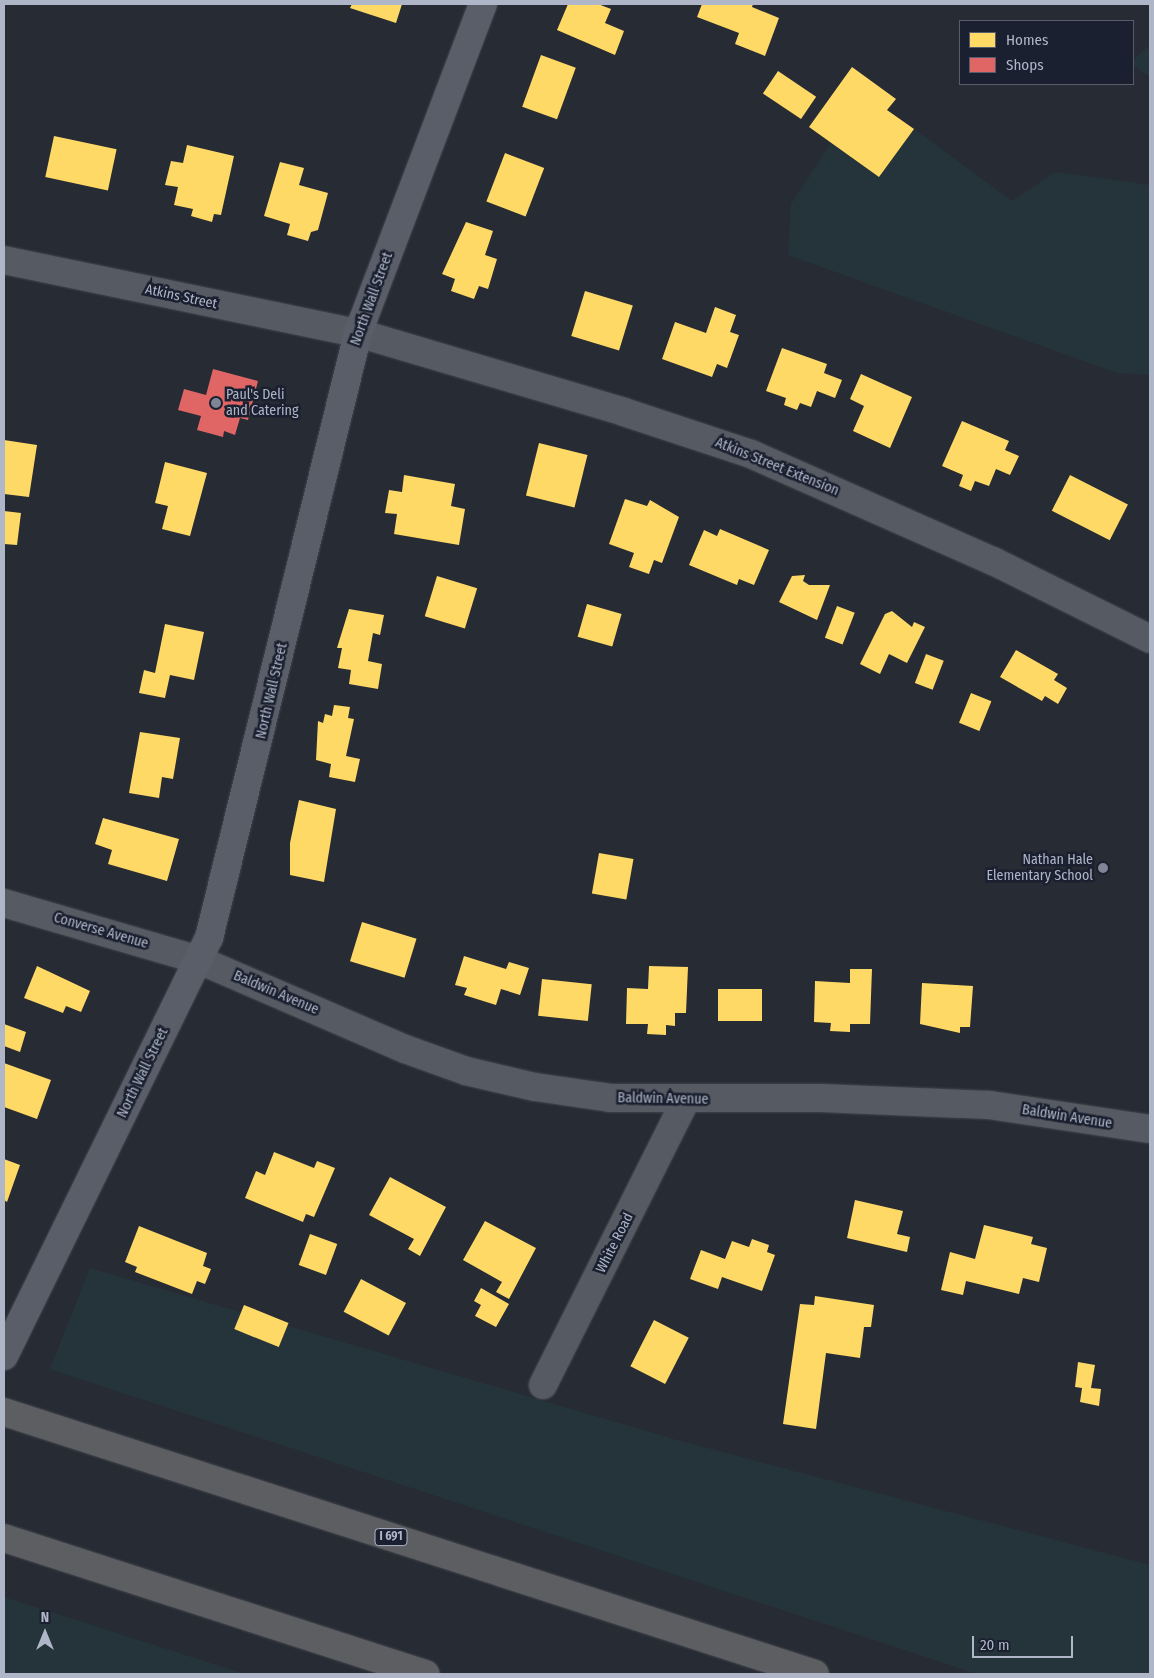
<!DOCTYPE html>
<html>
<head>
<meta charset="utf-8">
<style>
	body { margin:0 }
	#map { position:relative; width:1154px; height:1678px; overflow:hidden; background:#272b34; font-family:"Fira Sans Condensed",sans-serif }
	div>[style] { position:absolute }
	.green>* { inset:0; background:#24343a }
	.homes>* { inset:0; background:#ffd966; transform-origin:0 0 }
	.shops>* { inset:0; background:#e06666 }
	.roads { filter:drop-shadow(0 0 1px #42464d) drop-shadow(0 0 1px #42464d) }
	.street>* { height:28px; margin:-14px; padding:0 14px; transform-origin:14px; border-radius:14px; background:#565a62 }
	.secondary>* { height:28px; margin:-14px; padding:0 14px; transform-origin:14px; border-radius:14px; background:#5a5e68 }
	.highway>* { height:28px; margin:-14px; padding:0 14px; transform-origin:14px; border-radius:14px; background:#5c5e62 }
	.dots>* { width:14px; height:14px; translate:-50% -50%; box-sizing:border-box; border:2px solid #1a202f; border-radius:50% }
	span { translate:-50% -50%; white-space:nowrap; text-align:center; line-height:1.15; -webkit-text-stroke:5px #1a202f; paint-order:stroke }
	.shield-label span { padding:1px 4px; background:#1a202f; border:1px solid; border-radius:4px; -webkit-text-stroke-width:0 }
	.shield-label { font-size:12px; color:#afb6c7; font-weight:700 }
	.street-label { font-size:14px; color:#afb6c7 }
	.poi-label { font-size:14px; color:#afb6c7 }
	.left { translate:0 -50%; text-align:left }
	.right { translate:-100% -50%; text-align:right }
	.frame { position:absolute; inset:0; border:5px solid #afb6c7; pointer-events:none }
	.legend { position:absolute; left:959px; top:20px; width:175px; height:65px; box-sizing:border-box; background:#1a202f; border:1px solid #565c6c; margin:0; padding:6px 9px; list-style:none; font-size:15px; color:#afb6c7 }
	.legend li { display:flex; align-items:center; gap:10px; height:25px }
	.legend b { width:25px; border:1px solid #565c6c }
	.north { position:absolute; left:20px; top:1608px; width:50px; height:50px; -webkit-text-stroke:4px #1a202f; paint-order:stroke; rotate:0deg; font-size:14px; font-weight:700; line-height:20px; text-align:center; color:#afb6c7 }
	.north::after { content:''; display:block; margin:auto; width:18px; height:22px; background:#afb6c7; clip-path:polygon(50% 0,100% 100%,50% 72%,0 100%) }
	.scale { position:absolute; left:972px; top:1636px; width:101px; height:22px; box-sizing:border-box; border:2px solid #afb6c7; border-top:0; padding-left:6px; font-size:15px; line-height:18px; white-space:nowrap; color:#afb6c7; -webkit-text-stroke:4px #1a202f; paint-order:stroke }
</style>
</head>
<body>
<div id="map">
	<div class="green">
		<div style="clip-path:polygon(1150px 45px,1150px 77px,1133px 65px,1133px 60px)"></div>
		<div style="clip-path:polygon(914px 129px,1012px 201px,1056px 172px,1150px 185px,1150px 375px,1117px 373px,788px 255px,791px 204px,831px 143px,879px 177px)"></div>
		<div style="clip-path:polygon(90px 1268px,677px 1440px,1150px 1565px,1150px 1674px,977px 1674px,50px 1369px)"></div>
		<div style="clip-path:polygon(4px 1597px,245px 1674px,4px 1674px)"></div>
	</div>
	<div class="homes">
		<div style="clip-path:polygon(352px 4px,402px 4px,396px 23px,350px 8px)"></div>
		<div style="clip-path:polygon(568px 4px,598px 4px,611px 9px,605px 23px,624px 31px,615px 55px,557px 30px)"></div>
		<div style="clip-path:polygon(702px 4px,753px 4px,752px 7px,779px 18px,765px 56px,735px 44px,739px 33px,697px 17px)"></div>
		<div style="left:541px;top:55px;width:37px;height:55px;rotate:20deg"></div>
		<div style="clip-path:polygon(852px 67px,896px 99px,887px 110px,914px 129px,879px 177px,809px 127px)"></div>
		<div style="left:778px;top:71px;width:46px;height:27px;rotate:34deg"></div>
		<div style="left:54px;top:136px;width:64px;height:42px;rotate:12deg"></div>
		<div style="clip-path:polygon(187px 145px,234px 156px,221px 215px,214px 214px,212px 222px,191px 216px,193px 209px,174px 205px,178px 187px,165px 185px,171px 161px,183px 163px)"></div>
		<div style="left:505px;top:153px;width:42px;height:52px;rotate:21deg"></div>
		<div style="clip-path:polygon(280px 162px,304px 168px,299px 185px,328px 193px,318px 230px,311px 232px,308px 241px,287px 235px,290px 224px,264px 216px)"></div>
		<div style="clip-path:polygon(466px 222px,493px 231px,485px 255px,497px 259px,488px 289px,479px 286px,474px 299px,451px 291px,455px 279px,442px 274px)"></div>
		<div style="left:585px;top:291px;width:50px;height:47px;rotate:17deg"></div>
		<div style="clip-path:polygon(715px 307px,736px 315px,730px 332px,739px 335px,727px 368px,717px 364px,712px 377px,662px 359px,675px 322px,706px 333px)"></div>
		<div style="clip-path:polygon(782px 348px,827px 364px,824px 373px,842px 380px,835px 398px,817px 391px,811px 407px,800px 403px,797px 410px,784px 405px,786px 398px,766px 391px)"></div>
		<div style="clip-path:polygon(861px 374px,912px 397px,890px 448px,853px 431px,864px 406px,850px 399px)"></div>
		<div style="clip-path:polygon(962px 421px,1009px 441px,1005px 450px,1019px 456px,1010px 475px,996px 469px,989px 486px,975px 481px,971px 491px,959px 486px,963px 475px,942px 466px)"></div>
		<div style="clip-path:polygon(4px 440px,37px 445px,29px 497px,4px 494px)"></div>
		<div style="left:539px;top:443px;width:50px;height:54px;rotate:14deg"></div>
		<div style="clip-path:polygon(165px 462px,207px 473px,190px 536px,162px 529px,168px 506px,155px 503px)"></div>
		<div style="clip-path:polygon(404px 475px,455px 484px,451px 506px,465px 509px,459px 545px,394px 534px,397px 514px,385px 513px,389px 490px,402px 492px)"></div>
		<div style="left:1070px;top:475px;width:65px;height:40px;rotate:27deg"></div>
		<div style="clip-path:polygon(625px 499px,647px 506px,650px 500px,679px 517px,662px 563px,654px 560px,649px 574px,629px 567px,634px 553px,609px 544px)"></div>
		<div style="clip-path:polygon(4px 511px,21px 513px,17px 545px,4px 544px)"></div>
		<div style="clip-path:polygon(720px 529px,769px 550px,754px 585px,739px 579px,737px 585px,689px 565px,704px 530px,717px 536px)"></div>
		<div style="clip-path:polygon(805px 575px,803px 581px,809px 585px,830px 585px,817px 620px,779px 602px,792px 576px)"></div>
		<div style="left:437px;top:576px;width:42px;height:42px;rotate:17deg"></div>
		<div style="left:587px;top:604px;width:36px;height:34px;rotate:16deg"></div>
		<div style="left:837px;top:606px;width:19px;height:34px;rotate:21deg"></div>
		<div style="clip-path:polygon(349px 609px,384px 615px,380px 635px,373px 633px,368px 661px,382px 664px,378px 689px,349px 684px,351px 670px,338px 668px,342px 648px,337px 648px)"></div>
		<div style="clip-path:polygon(892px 611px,912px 627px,914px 622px,925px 627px,907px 663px,889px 654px,880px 674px,860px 664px,885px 614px)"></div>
		<div style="clip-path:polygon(165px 624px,204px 632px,194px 680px,170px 675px,165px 698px,139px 693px,144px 670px,155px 673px)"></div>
		<div style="clip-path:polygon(1016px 650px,1058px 674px,1054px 680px,1067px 688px,1058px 704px,1045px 696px,1042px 701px,1000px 677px)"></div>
		<div style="left:926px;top:654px;width:19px;height:31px;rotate:21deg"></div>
		<div style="left:971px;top:693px;width:22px;height:32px;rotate:22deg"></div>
		<div style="clip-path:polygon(334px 705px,350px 707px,348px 718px,354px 719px,346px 756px,360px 759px,355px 782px,329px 777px,331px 764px,316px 760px,318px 721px,323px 723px,325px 714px,332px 716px)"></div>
		<div style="clip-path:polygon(140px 732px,180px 738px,173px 779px,162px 777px,159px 798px,129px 793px)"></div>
		<div style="clip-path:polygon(299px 800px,336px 809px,324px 882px,290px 875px,290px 843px)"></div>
		<div style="clip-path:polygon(103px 818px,179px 839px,167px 881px,108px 864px,112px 850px,95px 844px)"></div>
		<div style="left:599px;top:853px;width:35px;height:41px;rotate:10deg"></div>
		<div style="left:362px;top:922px;width:57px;height:41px;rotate:17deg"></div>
		<div style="clip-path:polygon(464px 956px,506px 969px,509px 962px,529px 968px,520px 995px,501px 989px,496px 1005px,464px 995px,467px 988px,455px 985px)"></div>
		<div style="clip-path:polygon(37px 966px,90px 991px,81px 1012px,66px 1006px,63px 1013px,24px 998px)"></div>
		<div style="clip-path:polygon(649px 966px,688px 967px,686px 1013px,675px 1013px,675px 1026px,666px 1025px,666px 1035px,647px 1034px,648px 1024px,626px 1024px,627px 988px,648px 989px)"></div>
		<div style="clip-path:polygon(850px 969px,872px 969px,870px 1024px,850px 1024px,850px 1032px,830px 1031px,831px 1023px,814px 1022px,815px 981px,850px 983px)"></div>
		<div style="left:542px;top:979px;width:50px;height:37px;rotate:6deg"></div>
		<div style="clip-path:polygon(922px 983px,973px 986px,970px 1027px,960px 1027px,960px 1033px,920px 1024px)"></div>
		<div style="left:718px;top:989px;width:44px;height:32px"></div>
		<div style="clip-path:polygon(4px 1024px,26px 1032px,20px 1052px,4px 1046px)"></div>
		<div style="clip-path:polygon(4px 1063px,51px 1080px,37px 1119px,4px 1107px)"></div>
		<div style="clip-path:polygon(274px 1152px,314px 1168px,317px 1161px,335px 1168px,314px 1217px,306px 1214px,303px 1222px,245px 1198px,256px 1171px,265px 1175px)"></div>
		<div style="clip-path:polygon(4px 1159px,20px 1165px,7px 1202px,4px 1200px)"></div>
		<div style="clip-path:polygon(390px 1177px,446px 1207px,420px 1256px,408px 1249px,414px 1239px,369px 1215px)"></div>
		<div style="clip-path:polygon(855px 1200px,903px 1211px,897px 1234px,910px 1237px,907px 1252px,847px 1238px)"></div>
		<div style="clip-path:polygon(485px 1221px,536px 1248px,509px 1299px,496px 1292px,502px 1282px,463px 1260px)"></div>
		<div style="clip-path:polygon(984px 1225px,1033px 1237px,1031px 1244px,1047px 1248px,1039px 1282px,1023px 1278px,1019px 1294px,966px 1281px,963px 1295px,941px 1290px,950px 1252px,975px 1259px)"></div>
		<div style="clip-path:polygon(139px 1226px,207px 1253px,203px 1266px,211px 1269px,205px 1284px,197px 1281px,192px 1294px,135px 1272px,137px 1267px,125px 1262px)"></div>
		<div style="left:310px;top:1234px;width:29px;height:33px;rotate:20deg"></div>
		<div style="clip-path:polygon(752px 1239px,769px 1245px,767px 1252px,775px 1255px,762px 1291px,722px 1277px,718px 1289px,690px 1279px,701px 1250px,725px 1259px,732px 1241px,749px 1247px)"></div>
		<div style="left:361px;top:1279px;width:51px;height:37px;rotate:28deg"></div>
		<div style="clip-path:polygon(481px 1288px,509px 1304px,496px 1327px,475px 1316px,481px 1305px,474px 1301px)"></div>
		<div style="clip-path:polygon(815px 1296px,874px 1305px,871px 1327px,864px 1327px,860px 1358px,826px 1353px,816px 1429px,783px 1424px,800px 1304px,814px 1305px)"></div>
		<div style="left:244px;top:1305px;width:48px;height:26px;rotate:22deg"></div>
		<div style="left:654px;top:1320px;width:39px;height:52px;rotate:27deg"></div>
		<div style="clip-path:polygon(1078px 1362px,1095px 1365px,1091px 1388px,1101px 1389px,1099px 1406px,1080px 1402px,1082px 1388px,1075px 1387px)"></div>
	</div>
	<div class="shops">
		<div style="clip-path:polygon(213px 369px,258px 381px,248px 420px,240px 418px,235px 435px,224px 431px,223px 437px,197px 430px,201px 416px,178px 410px,184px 389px,206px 395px)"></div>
	</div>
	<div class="roads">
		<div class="street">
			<div style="left:4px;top:260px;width:361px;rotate:11.7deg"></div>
			<div style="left:358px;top:333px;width:277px;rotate:16.5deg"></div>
			<div style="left:624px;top:412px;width:134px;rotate:18.3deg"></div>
			<div style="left:751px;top:454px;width:265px;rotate:23.9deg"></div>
			<div style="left:993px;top:561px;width:175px;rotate:26.4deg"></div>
			<div style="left:4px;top:903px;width:203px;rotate:16.3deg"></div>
			<div style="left:199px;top:960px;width:224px;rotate:23.4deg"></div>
			<div style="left:405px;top:1049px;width:65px;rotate:19.8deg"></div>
			<div style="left:466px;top:1071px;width:71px;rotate:13.1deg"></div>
			<div style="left:535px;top:1087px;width:76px;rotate:8.3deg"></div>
			<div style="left:610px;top:1098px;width:211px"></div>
			<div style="left:821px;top:1098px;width:168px;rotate:2.4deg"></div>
			<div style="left:989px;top:1105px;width:163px;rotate:8.5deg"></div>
			<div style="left:543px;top:1385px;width:319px;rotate:-63.4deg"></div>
		</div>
		<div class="secondary">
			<div style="left:4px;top:1356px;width:466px;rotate:-63.9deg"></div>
			<div style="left:209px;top:938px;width:623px;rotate:-76.16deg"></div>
			<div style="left:358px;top:333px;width:352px;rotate:-69.2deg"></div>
		</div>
		<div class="highway">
			<div style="left:4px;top:1412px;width:852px;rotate:17.9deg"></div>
			<div style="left:4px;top:1538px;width:443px;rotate:17.9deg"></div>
		</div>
	</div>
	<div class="dots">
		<div style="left:216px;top:403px;background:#7f8594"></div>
		<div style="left:1103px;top:868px;background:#7f8594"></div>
	</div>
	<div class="shield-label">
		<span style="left:391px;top:1537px">I 691</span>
	</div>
	<div class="street-label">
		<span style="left:181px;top:297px;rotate:12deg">Atkins Street</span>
		<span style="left:372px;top:299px;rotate:-70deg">North Wall Street</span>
		<span style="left:777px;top:467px;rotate:22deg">Atkins Street Extension</span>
		<span style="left:272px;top:691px;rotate:-77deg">North Wall Street</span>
		<span style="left:101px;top:931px;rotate:16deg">Converse Avenue</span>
		<span style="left:276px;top:993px;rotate:23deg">Baldwin Avenue</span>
		<span style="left:143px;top:1073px;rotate:-64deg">North Wall Street</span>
		<span style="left:663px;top:1099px;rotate:1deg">Baldwin Avenue</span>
		<span style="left:1067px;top:1117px;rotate:9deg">Baldwin Avenue</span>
		<span style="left:615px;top:1243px;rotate:-63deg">White Road</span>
	</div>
	<div class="poi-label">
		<span class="left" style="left:226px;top:403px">Paul's Deli<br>and Catering</span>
		<span class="right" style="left:1093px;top:868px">Nathan Hale<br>Elementary School</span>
	</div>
	<div class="frame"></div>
	<ul class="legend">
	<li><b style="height:14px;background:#ffd966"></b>Homes</li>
	<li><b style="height:14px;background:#e06666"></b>Shops</li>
	</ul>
	<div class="north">N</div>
	<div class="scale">20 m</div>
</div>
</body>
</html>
